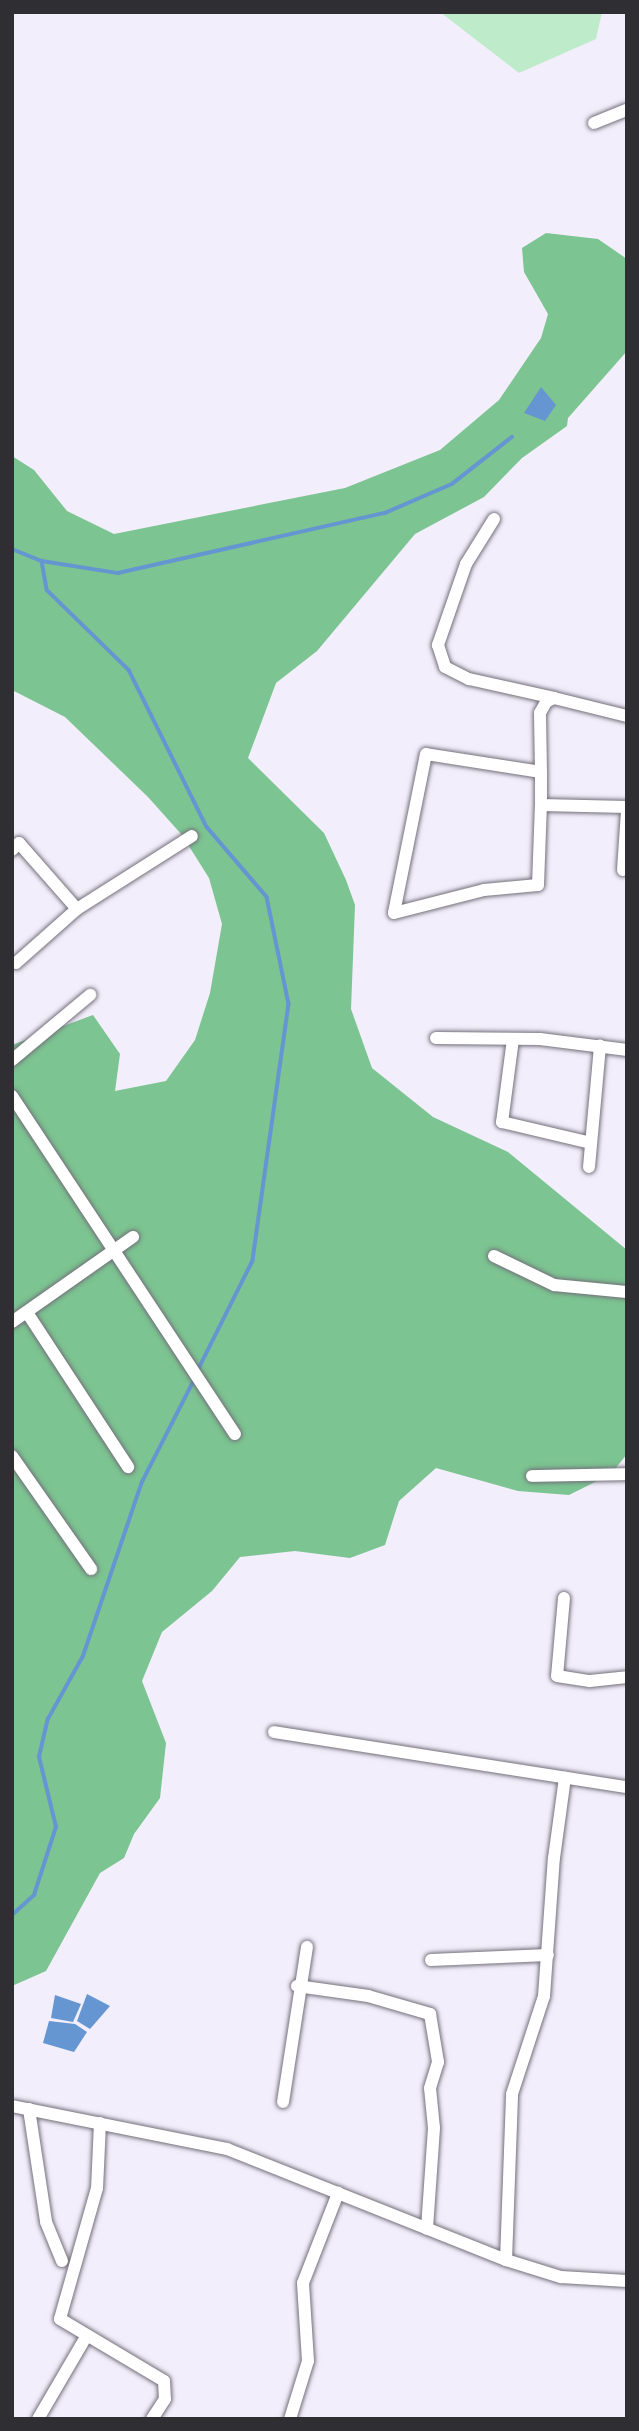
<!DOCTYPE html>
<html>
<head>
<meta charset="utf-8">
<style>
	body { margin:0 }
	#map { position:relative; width:639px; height:2431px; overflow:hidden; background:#f2eefb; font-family:"Exo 2",sans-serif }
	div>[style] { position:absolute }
	.green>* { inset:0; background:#beecca }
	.forest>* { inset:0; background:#7cc491 }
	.water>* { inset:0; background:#6596d1 }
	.stream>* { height:3.5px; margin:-1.75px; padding:0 1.75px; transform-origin:1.75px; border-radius:1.75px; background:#6596d1 }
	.roads { filter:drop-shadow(0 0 2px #73707b) drop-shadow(0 0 2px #73707b) }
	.street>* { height:12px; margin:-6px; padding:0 6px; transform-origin:6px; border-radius:6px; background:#fff }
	span { translate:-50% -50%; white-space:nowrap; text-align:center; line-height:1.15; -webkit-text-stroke:7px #f2eefb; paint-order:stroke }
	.frame { position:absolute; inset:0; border:14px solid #2f2e33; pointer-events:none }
</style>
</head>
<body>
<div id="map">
	<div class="green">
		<div style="clip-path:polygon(440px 12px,602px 12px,596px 39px,519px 73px)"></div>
	</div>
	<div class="forest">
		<div style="clip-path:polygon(546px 233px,598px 239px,627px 259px,627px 351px,568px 418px,567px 426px,522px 458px,484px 497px,415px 534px,317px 651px,276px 683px,248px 758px,324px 833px,346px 880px,355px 905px,351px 1009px,372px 1068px,433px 1117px,508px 1152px,627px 1250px,627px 1454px,611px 1474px,569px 1495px,518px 1491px,436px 1468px,399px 1501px,385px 1545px,350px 1558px,295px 1551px,240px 1557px,212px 1591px,162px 1632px,142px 1681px,166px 1743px,160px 1798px,134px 1834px,124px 1858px,100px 1873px,46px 1971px,12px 1986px,12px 1045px,93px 1015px,120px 1054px,115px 1091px,166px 1081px,195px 1040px,210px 993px,222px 924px,209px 878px,182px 835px,148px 797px,65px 717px,12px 690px,12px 456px,34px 470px,67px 511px,114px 534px,345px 488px,440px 450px,499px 400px,541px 338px,548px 314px,524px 272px,522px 248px)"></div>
	</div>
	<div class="water">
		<div style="clip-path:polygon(541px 387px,556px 405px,545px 421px,524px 413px)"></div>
		<div style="clip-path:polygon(87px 1994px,110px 2006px,90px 2029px,77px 2021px)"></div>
		<div style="clip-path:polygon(55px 1995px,81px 2004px,73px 2022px,51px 2018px)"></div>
		<div style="clip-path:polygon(49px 2021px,75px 2024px,87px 2032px,74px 2052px,43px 2043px)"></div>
	</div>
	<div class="stream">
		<div style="left:12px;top:549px;width:32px;rotate:22deg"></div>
		<div style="left:42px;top:561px;width:77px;rotate:9deg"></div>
		<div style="left:118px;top:573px;width:274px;rotate:-12.7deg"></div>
		<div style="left:385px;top:513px;width:73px;rotate:-23.4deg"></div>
		<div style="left:452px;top:484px;width:76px;rotate:-38.1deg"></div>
		<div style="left:42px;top:561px;width:29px;rotate:80deg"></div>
		<div style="left:47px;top:590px;width:115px;rotate:44.3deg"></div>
		<div style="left:129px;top:670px;width:175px;rotate:63.6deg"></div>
		<div style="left:207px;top:827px;width:92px;rotate:49.4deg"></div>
		<div style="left:267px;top:897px;width:109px;rotate:78.4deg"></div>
		<div style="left:289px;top:1004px;width:260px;rotate:98deg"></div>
		<div style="left:253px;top:1261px;width:125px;rotate:116.6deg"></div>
		<div style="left:12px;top:1915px;width:30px;rotate:-42deg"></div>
		<div style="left:34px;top:1895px;width:71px;rotate:-72.1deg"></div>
		<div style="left:56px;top:1827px;width:72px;rotate:-103.7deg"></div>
		<div style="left:39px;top:1757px;width:39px;rotate:-77deg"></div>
		<div style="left:48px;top:1719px;width:72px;rotate:-60.9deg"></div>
		<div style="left:83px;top:1656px;width:184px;rotate:-71.3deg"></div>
		<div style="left:142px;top:1482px;width:114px;rotate:-63deg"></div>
	</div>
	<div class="roads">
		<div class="street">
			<div style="left:594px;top:123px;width:35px;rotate:-22deg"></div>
			<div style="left:494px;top:519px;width:53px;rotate:121.9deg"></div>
			<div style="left:466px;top:564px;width:86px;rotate:109.1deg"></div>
			<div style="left:438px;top:645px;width:23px;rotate:72deg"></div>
			<div style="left:445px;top:667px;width:27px;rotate:27deg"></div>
			<div style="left:469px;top:679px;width:87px;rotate:12.6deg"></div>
			<div style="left:541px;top:772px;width:116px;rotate:-171.1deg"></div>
			<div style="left:426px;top:754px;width:162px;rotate:101.4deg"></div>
			<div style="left:394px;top:913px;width:93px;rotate:-14.3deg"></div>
			<div style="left:484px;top:890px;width:54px;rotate:-5.3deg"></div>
			<div style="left:538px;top:885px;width:80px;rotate:-87.9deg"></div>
			<div style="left:541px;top:805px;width:33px;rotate:-90deg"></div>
			<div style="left:541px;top:772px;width:59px;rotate:-91deg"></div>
			<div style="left:540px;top:713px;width:13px;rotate:-61deg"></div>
			<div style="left:546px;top:702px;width:9px;rotate:-27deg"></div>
			<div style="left:554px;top:698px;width:75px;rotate:13.9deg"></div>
			<div style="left:541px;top:805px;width:86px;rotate:1.3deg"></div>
			<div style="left:12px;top:850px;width:10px;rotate:-45deg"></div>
			<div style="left:19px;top:843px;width:88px;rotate:48.7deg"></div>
			<div style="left:623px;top:870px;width:59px;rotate:-86.1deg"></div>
			<div style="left:16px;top:963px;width:81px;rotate:-41.5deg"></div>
			<div style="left:77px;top:909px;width:136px;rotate:-32.4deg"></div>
			<div style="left:436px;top:1038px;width:104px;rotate:0.6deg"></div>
			<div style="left:540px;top:1039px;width:88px;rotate:7.2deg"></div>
			<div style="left:513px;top:1039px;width:84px;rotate:97.5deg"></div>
			<div style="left:502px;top:1122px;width:91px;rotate:13.3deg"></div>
			<div style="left:12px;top:1060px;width:102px;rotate:-39.8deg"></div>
			<div style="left:12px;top:1096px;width:405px;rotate:56.6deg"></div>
			<div style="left:589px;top:1167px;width:122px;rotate:-84.8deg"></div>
			<div style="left:494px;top:1256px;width:67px;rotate:25.8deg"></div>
			<div style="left:554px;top:1285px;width:73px;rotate:5.5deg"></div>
			<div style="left:28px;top:1314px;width:183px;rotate:56.8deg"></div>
			<div style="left:12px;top:1322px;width:148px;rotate:-35.1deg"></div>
			<div style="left:12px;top:1456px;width:138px;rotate:55deg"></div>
			<div style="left:532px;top:1476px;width:95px;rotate:-1.2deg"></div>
			<div style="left:564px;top:1598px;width:78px;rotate:95.1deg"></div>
			<div style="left:557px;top:1676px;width:33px;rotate:9deg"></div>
			<div style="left:590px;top:1681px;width:37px;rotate:-6deg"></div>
			<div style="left:274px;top:1732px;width:357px;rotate:8.9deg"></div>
			<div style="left:431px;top:1960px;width:117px;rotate:-2.4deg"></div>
			<div style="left:297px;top:1986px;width:72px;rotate:8deg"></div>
			<div style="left:368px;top:1996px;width:65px;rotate:16.2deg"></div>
			<div style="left:430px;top:2014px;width:49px;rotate:80.5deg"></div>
			<div style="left:438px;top:2062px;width:27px;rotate:107deg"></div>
			<div style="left:430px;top:2088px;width:40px;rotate:84.3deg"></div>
			<div style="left:434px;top:2128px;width:101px;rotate:94deg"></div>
			<div style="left:283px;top:2102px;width:157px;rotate:-81.2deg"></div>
			<div style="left:12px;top:2106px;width:219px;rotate:11.3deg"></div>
			<div style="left:227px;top:2149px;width:300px;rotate:21.7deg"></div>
			<div style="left:506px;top:2260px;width:58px;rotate:17.2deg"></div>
			<div style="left:561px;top:2277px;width:66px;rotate:3.5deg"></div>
			<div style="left:29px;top:2109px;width:114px;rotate:81.4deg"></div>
			<div style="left:46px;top:2222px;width:42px;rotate:67.7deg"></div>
			<div style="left:100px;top:2123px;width:65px;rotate:92.6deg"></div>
			<div style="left:97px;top:2188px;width:136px;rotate:105.8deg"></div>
			<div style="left:60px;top:2319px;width:121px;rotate:30.8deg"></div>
			<div style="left:164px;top:2381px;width:18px;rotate:87deg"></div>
			<div style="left:165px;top:2399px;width:24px;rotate:123deg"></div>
			<div style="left:506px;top:2260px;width:166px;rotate:-87.9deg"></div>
			<div style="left:512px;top:2094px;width:103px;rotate:-71.9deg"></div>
			<div style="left:544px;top:1996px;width:138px;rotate:-85.9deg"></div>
			<div style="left:554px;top:1858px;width:81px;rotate:-82.2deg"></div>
			<div style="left:38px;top:2419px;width:97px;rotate:-59.7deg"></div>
			<div style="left:290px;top:2419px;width:61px;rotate:-72.8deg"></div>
			<div style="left:308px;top:2361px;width:78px;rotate:-93.7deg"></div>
			<div style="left:303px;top:2283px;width:97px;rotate:-68.7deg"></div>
		</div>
	</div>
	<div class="frame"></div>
</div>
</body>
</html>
